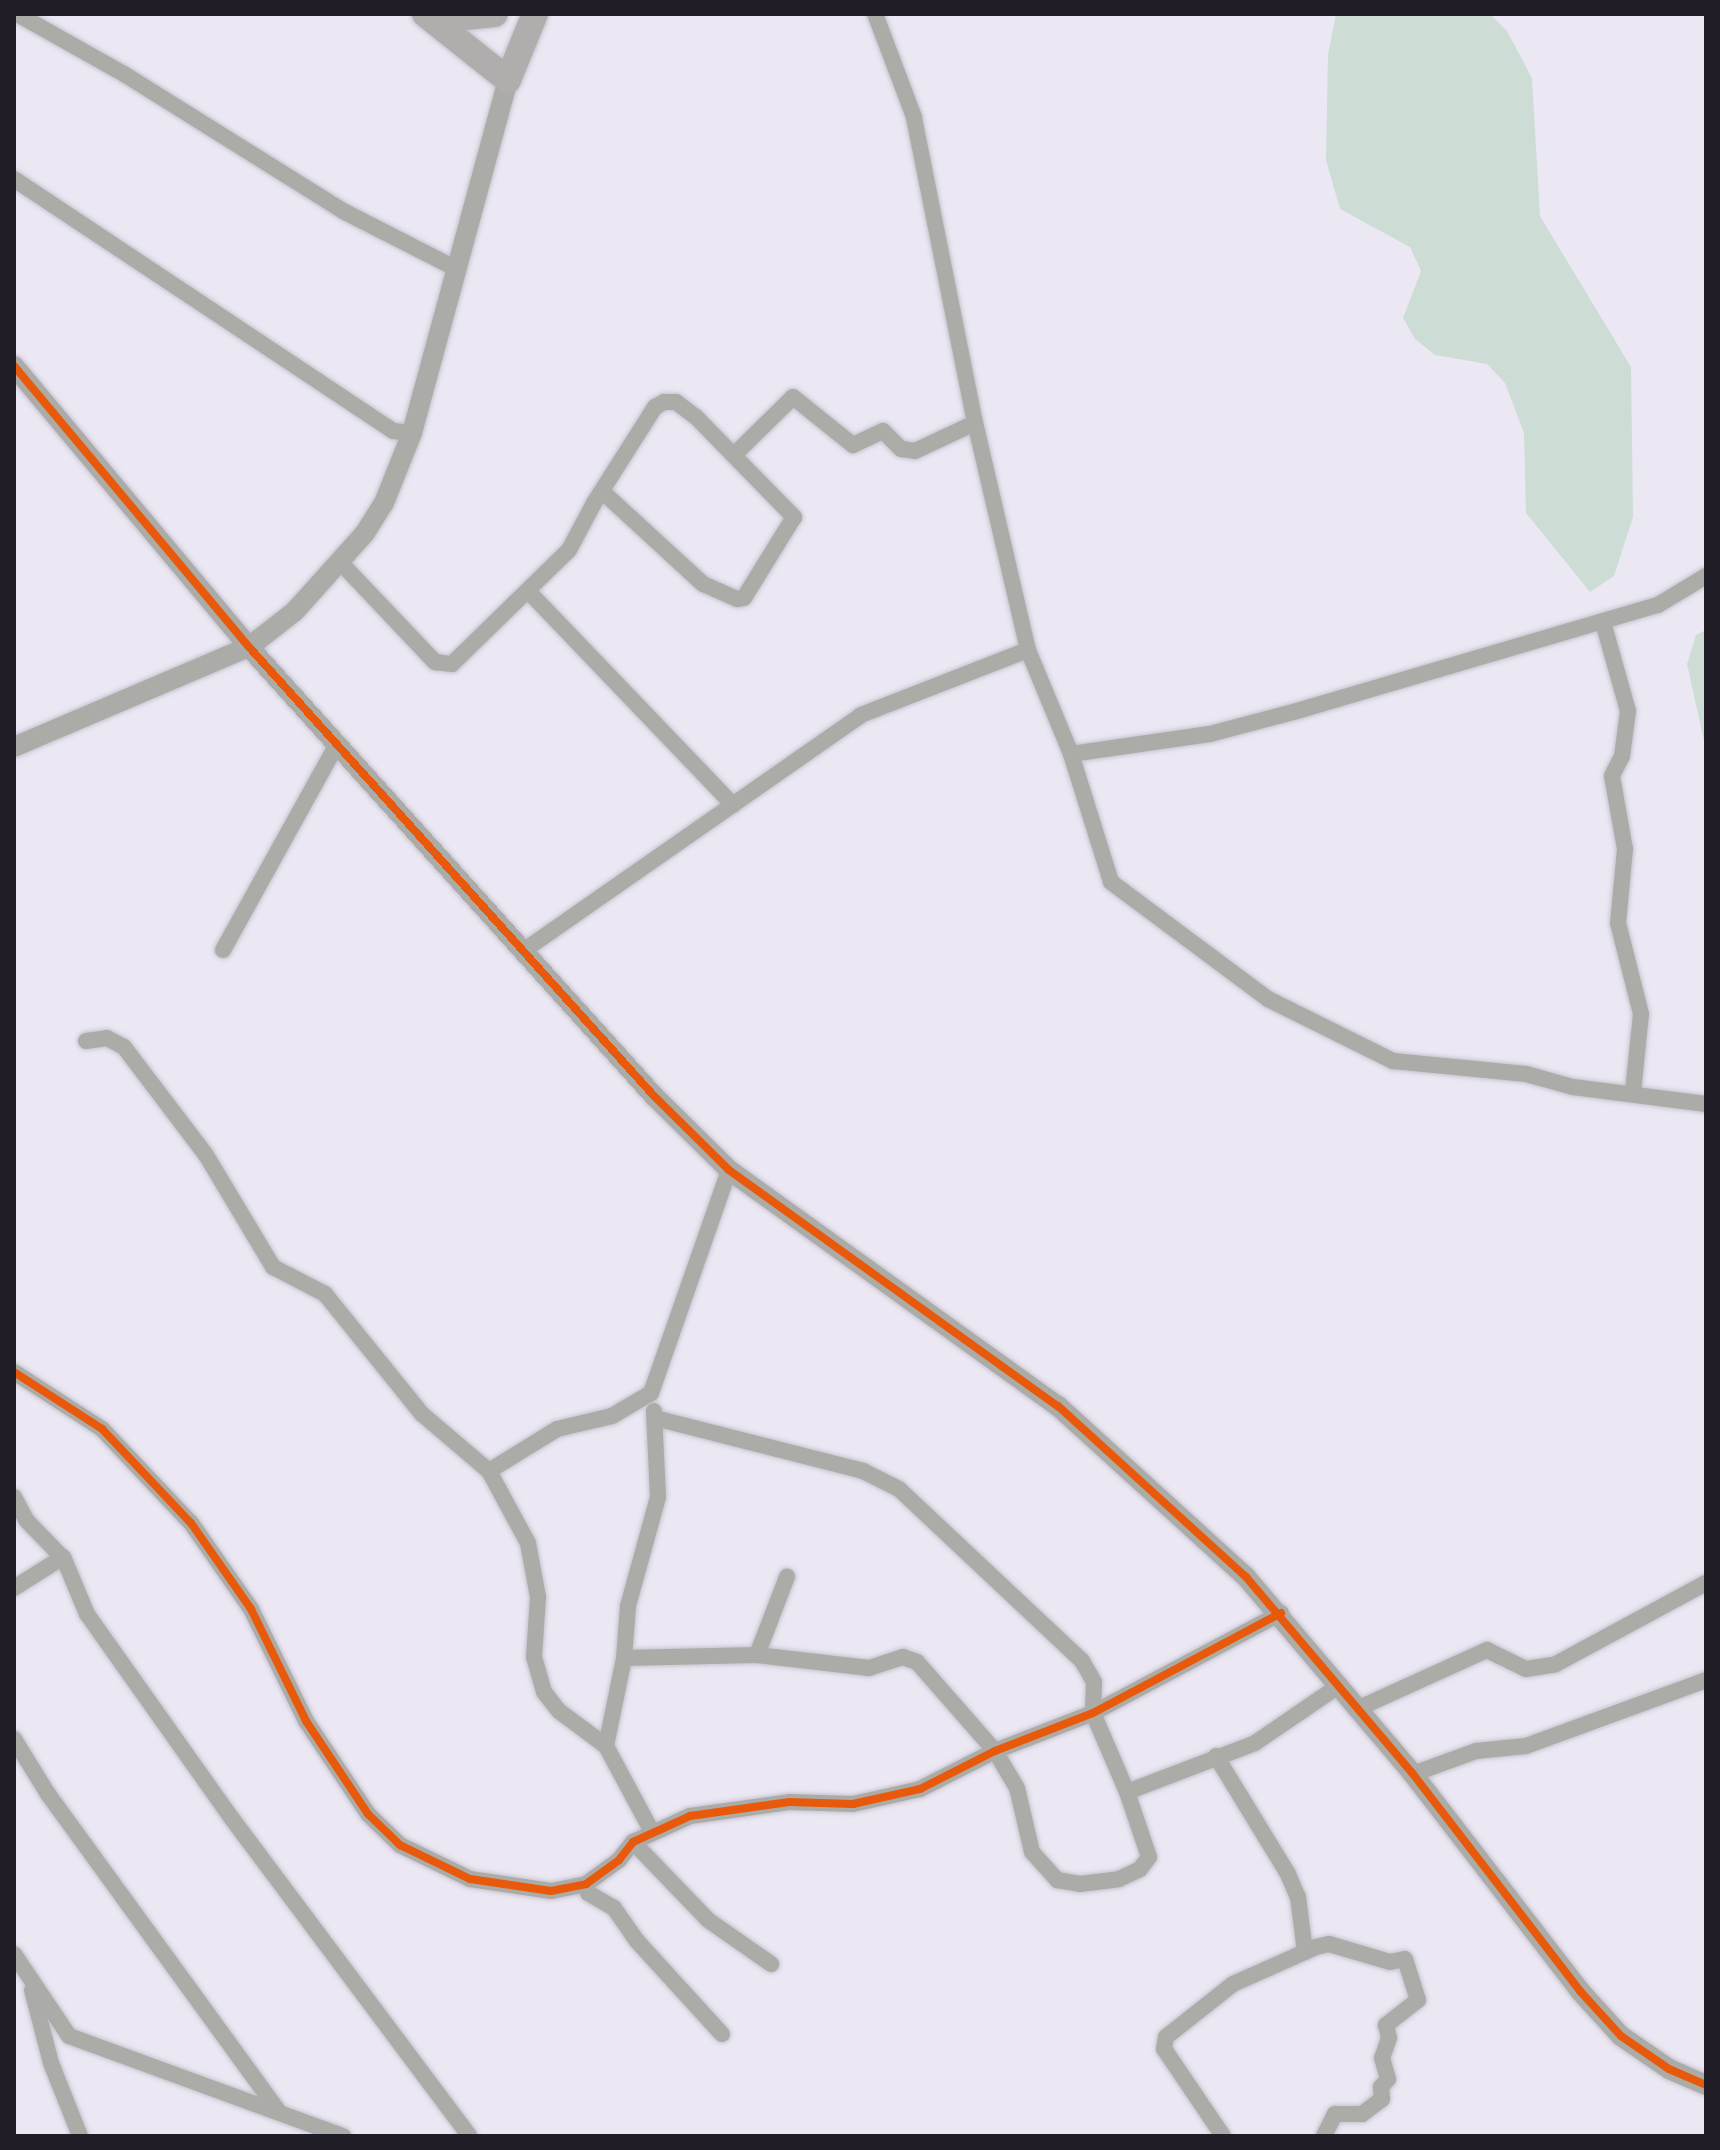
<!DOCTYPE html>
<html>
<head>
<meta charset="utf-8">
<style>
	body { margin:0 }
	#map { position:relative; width:1720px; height:2150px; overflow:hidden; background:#ebe8f4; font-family:"IBM Plex Serif",serif }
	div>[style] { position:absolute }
	.green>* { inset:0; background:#cdddd6 }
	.roads { filter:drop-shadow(0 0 2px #c7c4ce) drop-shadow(0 0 2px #c7c4ce) }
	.minor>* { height:16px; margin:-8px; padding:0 8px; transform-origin:8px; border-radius:8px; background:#abaca8 }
	.tertiary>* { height:20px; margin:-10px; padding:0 10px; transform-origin:10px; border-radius:10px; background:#abaca8 }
	.primary>* { height:26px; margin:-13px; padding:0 13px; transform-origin:13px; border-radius:13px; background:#afaead }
	.cycleway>* { height:8px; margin:-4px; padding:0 4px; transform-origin:4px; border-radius:4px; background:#e8590c }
	span { translate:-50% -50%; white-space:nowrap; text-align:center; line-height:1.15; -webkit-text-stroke:6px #f4f1fe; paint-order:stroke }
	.frame { position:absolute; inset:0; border:16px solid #201d27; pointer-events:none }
</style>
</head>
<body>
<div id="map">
	<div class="green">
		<div style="clip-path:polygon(1336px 14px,1490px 14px,1507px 31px,1532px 78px,1540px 216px,1631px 367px,1633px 517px,1614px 576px,1590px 592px,1526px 513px,1524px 433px,1505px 383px,1487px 364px,1435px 355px,1415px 339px,1403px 318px,1421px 271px,1410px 247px,1340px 209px,1326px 160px,1328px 54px)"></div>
		<div style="clip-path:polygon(1706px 630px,1706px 750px,1687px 664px,1696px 635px)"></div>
	</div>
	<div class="roads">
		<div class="minor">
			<div style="left:17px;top:14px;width:123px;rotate:29.3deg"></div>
			<div style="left:124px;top:74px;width:258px;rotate:32deg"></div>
			<div style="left:343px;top:211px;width:123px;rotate:27deg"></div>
			<div style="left:14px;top:179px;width:455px;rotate:33.6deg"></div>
			<div style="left:393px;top:431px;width:19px;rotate:6deg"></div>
			<div style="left:735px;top:454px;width:81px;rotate:-44.5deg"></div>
			<div style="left:793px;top:397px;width:77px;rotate:38.7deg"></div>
			<div style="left:853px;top:445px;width:33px;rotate:-25deg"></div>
			<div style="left:883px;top:431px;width:25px;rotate:45deg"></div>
			<div style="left:901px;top:449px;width:14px;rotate:8deg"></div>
			<div style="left:915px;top:451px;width:66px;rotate:-25deg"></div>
			<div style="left:341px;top:563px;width:137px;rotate:46.5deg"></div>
			<div style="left:435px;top:662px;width:17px;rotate:7deg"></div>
			<div style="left:452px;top:664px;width:163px;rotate:-44.3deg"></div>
			<div style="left:569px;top:550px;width:53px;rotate:-62deg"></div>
			<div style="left:594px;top:503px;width:114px;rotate:-57.6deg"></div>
			<div style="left:655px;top:407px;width:10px;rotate:-29deg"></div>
			<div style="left:664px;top:402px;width:12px"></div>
			<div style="left:676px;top:402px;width:26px;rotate:37deg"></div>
			<div style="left:697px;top:418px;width:139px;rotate:45.6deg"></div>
			<div style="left:794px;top:517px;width:95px;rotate:121.7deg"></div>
			<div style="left:744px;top:598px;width:7px;rotate:172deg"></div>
			<div style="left:737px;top:599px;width:37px;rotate:-156deg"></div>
			<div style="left:703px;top:584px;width:137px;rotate:-137.4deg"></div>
			<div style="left:529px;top:592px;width:295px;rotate:46.2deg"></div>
			<div style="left:1603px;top:622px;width:92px;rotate:74.3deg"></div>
			<div style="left:1628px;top:711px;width:45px;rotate:97.6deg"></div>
			<div style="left:1622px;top:756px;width:22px;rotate:117deg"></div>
			<div style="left:1612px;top:776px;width:74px;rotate:79.9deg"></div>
			<div style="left:1625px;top:849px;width:74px;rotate:95.4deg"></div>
			<div style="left:1618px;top:923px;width:94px;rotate:75.8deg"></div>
			<div style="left:1641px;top:1014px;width:78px;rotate:95.9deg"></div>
			<div style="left:1028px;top:650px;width:113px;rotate:67.5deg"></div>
			<div style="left:1071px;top:754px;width:134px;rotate:72.6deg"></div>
			<div style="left:1111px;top:882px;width:196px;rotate:36.7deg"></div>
			<div style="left:1268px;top:999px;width:140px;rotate:26.4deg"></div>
			<div style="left:1393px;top:1061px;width:134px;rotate:5.6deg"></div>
			<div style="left:1526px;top:1074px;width:49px;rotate:15.5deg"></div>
			<div style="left:1573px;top:1087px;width:134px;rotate:7.3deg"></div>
			<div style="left:1071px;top:754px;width:140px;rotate:-8.2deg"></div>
			<div style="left:1210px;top:734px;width:90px;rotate:-14.8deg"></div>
			<div style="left:1297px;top:711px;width:376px;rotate:-16.4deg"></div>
			<div style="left:1658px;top:605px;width:56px;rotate:-31.1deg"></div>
			<div style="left:526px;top:949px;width:409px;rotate:-34.9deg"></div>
			<div style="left:861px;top:715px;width:179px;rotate:-21.3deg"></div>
			<div style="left:1028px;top:650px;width:233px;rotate:-103.1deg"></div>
			<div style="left:975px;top:423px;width:312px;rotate:-101.3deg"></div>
			<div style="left:914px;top:117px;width:110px;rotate:-110.7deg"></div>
			<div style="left:223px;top:950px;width:235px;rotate:-61deg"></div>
			<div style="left:86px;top:1041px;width:21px;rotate:-8deg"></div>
			<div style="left:107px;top:1038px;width:19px;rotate:28deg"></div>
			<div style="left:124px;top:1047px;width:136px;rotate:52.8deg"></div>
			<div style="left:206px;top:1155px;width:131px;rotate:59.1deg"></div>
			<div style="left:273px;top:1267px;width:59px;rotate:27.4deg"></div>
			<div style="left:325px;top:1294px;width:154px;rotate:51.1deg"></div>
			<div style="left:422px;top:1414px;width:88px;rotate:40.4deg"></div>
			<div style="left:489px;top:1471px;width:82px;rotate:61.6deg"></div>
			<div style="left:528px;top:1543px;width:55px;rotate:79.5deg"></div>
			<div style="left:538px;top:1597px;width:60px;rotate:93.8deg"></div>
			<div style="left:534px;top:1657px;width:36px;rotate:74deg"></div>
			<div style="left:544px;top:1692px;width:24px;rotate:52deg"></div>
			<div style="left:559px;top:1711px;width:59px;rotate:36.7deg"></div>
			<div style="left:606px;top:1746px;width:95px;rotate:61.8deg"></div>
			<div style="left:14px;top:1372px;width:105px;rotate:32.9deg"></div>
			<div style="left:102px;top:1429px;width:129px;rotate:46.6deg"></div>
			<div style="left:191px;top:1523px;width:105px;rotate:55.1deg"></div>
			<div style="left:251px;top:1609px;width:125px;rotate:63.8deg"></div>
			<div style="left:306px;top:1721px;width:112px;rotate:56.3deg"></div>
			<div style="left:368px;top:1814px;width:45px;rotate:44.1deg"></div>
			<div style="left:400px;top:1845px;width:78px;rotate:25.9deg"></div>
			<div style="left:470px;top:1879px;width:82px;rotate:8.4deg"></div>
			<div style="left:551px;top:1891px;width:36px;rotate:-11deg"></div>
			<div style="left:586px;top:1884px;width:41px;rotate:-36deg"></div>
			<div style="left:619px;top:1860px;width:23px;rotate:-52deg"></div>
			<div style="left:633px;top:1842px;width:63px;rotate:-24.5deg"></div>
			<div style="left:690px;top:1816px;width:100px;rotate:-8deg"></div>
			<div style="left:789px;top:1802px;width:64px;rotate:1.8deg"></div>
			<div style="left:853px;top:1804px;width:69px;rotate:-12.6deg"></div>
			<div style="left:920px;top:1789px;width:84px;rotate:-26.9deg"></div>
			<div style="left:995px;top:1751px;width:105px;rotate:-21.2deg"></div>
			<div style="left:1093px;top:1713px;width:213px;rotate:-28deg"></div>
			<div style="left:655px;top:1418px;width:215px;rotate:14.3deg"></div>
			<div style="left:863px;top:1471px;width:40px;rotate:26.6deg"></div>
			<div style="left:899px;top:1489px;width:251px;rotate:43.2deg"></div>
			<div style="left:1082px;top:1661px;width:24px;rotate:60deg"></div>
			<div style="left:1094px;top:1682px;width:31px;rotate:92deg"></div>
			<div style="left:1093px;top:1713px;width:86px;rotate:66.7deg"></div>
			<div style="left:1127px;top:1792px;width:137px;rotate:-20.9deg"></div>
			<div style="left:1255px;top:1743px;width:103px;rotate:-34.3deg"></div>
			<div style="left:489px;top:1471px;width:80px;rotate:-31.7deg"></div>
			<div style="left:557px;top:1429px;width:57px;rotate:-13.3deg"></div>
			<div style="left:612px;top:1416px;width:45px;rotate:-30.5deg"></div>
			<div style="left:651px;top:1393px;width:236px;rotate:-70.7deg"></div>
			<div style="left:14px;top:1497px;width:27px;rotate:62deg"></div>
			<div style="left:27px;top:1521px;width:53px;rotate:45.8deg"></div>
			<div style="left:64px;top:1559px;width:60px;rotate:67.3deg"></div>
			<div style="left:87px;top:1614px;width:252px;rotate:54.7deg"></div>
			<div style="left:233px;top:1820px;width:394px;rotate:53.2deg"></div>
			<div style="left:14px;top:1588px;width:58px;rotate:-32.3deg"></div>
			<div style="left:757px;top:1655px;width:113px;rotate:6.6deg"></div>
			<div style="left:869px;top:1668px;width:36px;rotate:-18deg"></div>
			<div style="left:903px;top:1657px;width:15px;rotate:20deg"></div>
			<div style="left:917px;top:1662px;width:118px;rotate:48.8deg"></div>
			<div style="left:995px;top:1751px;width:43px;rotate:59.3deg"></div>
			<div style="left:1017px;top:1788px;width:66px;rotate:76.8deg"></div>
			<div style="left:1032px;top:1852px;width:38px;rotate:48deg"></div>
			<div style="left:1057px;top:1880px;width:23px;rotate:10deg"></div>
			<div style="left:1080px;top:1884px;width:39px;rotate:-7deg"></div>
			<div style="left:1119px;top:1879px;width:23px;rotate:-25deg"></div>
			<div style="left:1140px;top:1869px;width:15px;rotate:-53deg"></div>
			<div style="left:1149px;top:1857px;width:69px;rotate:-108.7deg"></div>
			<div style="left:624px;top:1658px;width:133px;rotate:-1.3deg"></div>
			<div style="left:757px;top:1655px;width:84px;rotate:-69deg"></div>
			<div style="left:1359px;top:1708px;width:141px;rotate:-24.4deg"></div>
			<div style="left:1487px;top:1650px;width:43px;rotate:26deg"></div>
			<div style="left:1526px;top:1669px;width:30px;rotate:-9deg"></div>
			<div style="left:1556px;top:1664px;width:170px;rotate:-28.4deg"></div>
			<div style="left:14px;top:1739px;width:65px;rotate:58.3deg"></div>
			<div style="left:48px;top:1794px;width:393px;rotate:54deg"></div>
			<div style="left:606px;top:1746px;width:90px;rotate:-78.4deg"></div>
			<div style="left:624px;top:1658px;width:52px;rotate:-85.6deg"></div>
			<div style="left:628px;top:1606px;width:113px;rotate:-74.6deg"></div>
			<div style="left:658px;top:1497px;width:86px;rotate:-92.7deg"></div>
			<div style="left:1216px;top:1756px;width:138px;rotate:58.6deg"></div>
			<div style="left:1288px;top:1874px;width:25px;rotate:67deg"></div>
			<div style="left:1298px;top:1897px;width:55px;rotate:82.7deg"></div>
			<div style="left:1413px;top:1774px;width:67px;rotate:-20.1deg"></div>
			<div style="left:1476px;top:1751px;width:50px;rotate:-5.7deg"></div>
			<div style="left:1526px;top:1746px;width:192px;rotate:-20.1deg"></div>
			<div style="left:633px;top:1842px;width:108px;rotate:46.1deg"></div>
			<div style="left:708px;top:1920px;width:77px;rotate:34.9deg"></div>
			<div style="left:586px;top:1884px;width:9px;rotate:77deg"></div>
			<div style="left:588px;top:1893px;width:30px;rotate:30deg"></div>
			<div style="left:614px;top:1908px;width:40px;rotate:55.1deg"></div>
			<div style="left:637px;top:1941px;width:126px;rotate:47.6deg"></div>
			<div style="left:14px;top:1954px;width:99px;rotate:56.1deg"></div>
			<div style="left:69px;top:2036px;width:292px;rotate:20.1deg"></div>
			<div style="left:32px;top:1990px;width:75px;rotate:75.4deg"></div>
			<div style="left:51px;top:2063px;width:79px;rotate:68.3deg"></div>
			<div style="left:1223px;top:2136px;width:105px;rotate:-124.1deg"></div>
			<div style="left:1164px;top:2049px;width:12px;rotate:-81deg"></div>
			<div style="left:1166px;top:2037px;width:85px;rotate:-38.3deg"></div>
			<div style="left:1233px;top:1984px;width:91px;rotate:-24deg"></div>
			<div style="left:1316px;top:1947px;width:13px;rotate:-13deg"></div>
			<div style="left:1329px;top:1944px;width:64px;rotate:16.4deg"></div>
			<div style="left:1390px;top:1962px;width:15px;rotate:-11deg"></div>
			<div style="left:1405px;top:1959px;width:43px;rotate:72.4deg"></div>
			<div style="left:1418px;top:2000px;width:41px;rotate:142deg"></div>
			<div style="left:1386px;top:2025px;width:13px;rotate:77deg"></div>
			<div style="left:1389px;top:2038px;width:21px;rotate:109deg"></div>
			<div style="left:1382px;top:2058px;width:22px;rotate:74deg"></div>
			<div style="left:1388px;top:2079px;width:11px;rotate:131deg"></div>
			<div style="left:1381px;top:2087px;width:12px;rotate:85deg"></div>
			<div style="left:1382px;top:2099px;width:25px;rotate:143deg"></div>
			<div style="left:1362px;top:2114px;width:27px;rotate:180deg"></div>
			<div style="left:1335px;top:2114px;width:25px;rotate:117deg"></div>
		</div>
		<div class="tertiary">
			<div style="left:14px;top:366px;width:366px;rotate:50.1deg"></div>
			<div style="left:249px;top:647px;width:605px;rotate:47.95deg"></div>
			<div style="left:654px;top:1096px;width:105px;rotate:44.6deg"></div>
			<div style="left:729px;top:1170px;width:405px;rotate:35.7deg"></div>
			<div style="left:1058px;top:1406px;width:254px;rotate:42.3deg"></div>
			<div style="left:1246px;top:1577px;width:258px;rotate:49.7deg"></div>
			<div style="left:1413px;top:1774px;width:274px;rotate:52.4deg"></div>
			<div style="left:1580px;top:1991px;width:61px;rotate:47.7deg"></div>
			<div style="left:1621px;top:2036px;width:58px;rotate:34.5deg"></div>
			<div style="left:1669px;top:2069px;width:40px;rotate:23.4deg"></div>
			<div style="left:14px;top:747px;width:255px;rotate:-23.1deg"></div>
			<div style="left:249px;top:647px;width:58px;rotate:-38deg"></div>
			<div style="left:295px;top:611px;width:105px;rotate:-48.1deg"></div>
			<div style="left:365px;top:533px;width:36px;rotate:-58deg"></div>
			<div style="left:384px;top:503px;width:75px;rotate:-68.2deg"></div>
			<div style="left:412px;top:433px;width:366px;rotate:-74.8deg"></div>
		</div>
		<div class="primary">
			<div style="left:425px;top:14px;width:106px;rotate:38.5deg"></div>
			<div style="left:508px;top:80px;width:71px;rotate:-67.8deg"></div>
			<div style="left:437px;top:20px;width:58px;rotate:-5.9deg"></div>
		</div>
	</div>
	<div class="cycleway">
		<div style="left:14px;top:366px;width:366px;rotate:50.1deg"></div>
		<div style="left:249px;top:647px;width:605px;rotate:47.95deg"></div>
		<div style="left:654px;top:1096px;width:105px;rotate:44.6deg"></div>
		<div style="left:729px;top:1170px;width:405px;rotate:35.7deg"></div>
		<div style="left:1058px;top:1406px;width:254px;rotate:42.3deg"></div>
		<div style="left:1246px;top:1577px;width:258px;rotate:49.7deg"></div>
		<div style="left:1413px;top:1774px;width:274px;rotate:52.4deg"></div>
		<div style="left:1580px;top:1991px;width:61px;rotate:47.7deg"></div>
		<div style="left:1621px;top:2036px;width:58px;rotate:34.5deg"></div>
		<div style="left:1669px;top:2069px;width:40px;rotate:23.4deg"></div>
		<div style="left:14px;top:1372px;width:105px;rotate:32.9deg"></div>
		<div style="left:102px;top:1429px;width:129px;rotate:46.6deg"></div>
		<div style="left:191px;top:1523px;width:105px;rotate:55.1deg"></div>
		<div style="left:251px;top:1609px;width:125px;rotate:63.8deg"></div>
		<div style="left:306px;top:1721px;width:112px;rotate:56.3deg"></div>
		<div style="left:368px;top:1814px;width:45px;rotate:44.1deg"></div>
		<div style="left:400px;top:1845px;width:78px;rotate:25.9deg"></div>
		<div style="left:470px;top:1879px;width:82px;rotate:8.4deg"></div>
		<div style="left:551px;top:1891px;width:36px;rotate:-11deg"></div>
		<div style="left:586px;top:1884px;width:41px;rotate:-36deg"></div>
		<div style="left:619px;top:1860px;width:23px;rotate:-52deg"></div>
		<div style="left:633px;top:1842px;width:63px;rotate:-24.5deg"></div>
		<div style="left:690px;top:1816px;width:100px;rotate:-8deg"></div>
		<div style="left:789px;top:1802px;width:64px;rotate:1.8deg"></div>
		<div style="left:853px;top:1804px;width:69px;rotate:-12.6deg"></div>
		<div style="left:920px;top:1789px;width:84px;rotate:-26.9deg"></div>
		<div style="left:995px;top:1751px;width:105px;rotate:-21.2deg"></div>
		<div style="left:1093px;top:1713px;width:213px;rotate:-28deg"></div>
	</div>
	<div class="frame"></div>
</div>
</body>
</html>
